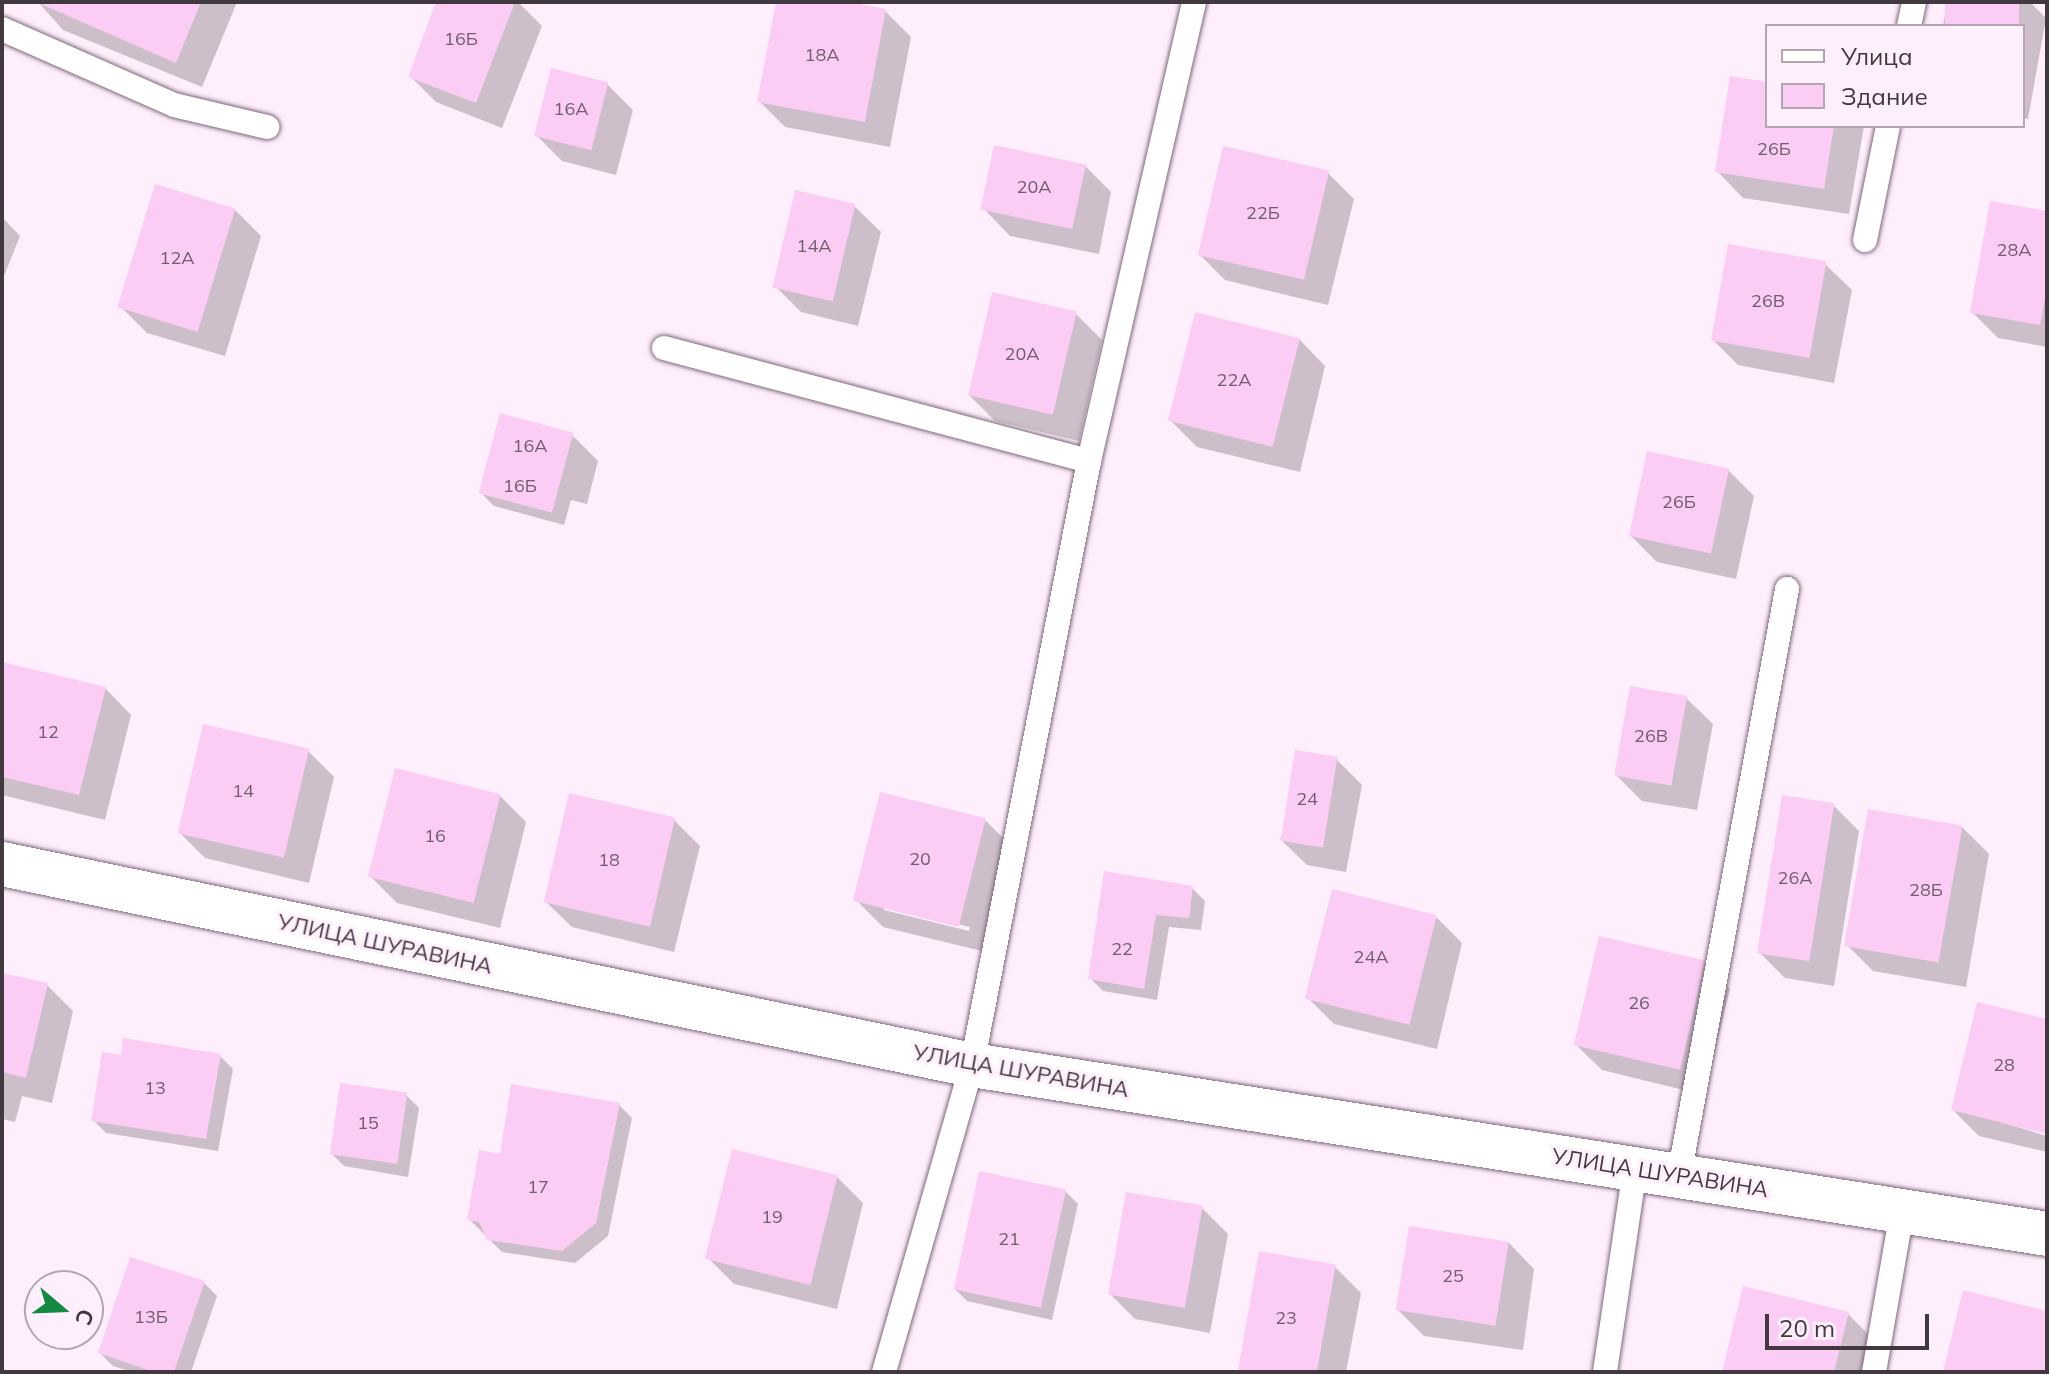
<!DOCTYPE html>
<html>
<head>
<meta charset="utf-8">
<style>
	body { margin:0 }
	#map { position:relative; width:2049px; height:1374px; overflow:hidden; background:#ffeffc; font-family:Mulish,sans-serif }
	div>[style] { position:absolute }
	.shadow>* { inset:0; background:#0003 }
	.building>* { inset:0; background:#fbccf4; transform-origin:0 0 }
	.roads { filter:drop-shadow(0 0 2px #7e687b) drop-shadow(0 0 2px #7e687b) }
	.lane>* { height:24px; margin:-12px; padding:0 12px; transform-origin:12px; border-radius:12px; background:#fff }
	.street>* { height:44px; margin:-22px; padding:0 22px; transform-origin:22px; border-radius:22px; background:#fff }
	span { translate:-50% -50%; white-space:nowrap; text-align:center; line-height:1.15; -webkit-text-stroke:6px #ffeffc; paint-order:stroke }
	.number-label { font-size:18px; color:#705d6d }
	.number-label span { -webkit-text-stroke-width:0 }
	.street-label { font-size:22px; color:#423840 }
	.frame { position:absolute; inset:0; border:4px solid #423840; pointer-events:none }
	.legend { position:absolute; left:1765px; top:24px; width:260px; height:104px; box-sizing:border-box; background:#ffeffc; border:2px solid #b3a6b1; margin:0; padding:10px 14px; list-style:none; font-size:24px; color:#423840 }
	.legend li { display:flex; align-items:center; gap:16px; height:40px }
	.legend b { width:40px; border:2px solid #b3a6b1 }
	.north { position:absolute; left:24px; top:1270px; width:80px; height:80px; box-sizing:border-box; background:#ffeffc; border:2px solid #b3a6b1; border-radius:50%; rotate:109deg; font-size:22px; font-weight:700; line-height:32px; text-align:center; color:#423840 }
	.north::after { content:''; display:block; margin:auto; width:28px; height:36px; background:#138942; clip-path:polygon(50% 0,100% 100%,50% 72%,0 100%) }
	.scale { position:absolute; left:1765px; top:1314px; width:164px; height:36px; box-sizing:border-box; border:4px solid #423840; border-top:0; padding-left:10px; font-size:24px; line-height:28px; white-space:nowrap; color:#423840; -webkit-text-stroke:6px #ffeffc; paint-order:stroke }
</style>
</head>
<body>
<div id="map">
	<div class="shadow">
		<div style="clip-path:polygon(38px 2px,237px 2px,202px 87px,63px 30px)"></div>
		<div style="clip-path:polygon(439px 2px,518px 2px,542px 26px,502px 128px,436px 102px,410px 76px)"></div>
		<div style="clip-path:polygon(778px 2px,838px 2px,885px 11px,911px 37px,890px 147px,785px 127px,759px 101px)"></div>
		<div style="clip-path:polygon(1947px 2px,2030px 2px,2046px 18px,2028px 119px,2023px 118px,2023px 26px,1943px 26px)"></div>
		<div style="clip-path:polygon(607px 84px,633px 110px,616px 175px,562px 161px,536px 135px)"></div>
		<div style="clip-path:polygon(1767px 84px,1767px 126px,1864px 126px,1849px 214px,1743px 198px,1717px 171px)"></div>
		<div style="clip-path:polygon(1085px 166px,1111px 192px,1099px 254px,1010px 236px,984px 209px)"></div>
		<div style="clip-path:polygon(1328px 173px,1354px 199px,1328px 305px,1225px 280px,1199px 254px)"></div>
		<div style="clip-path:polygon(796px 193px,854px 206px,881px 232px,858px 326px,801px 312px,775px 286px)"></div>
		<div style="clip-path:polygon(235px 210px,261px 236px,225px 356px,147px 333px,121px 307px)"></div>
		<div style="clip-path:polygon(2047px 213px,2047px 347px,1998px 338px,1972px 312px)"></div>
		<div style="clip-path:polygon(2px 217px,20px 236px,2px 281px)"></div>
		<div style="clip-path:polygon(1825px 264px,1852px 290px,1834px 383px,1738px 365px,1712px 339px)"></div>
		<div style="clip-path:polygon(1076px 314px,1102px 340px,1079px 441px,995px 421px,969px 395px)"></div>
		<div style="clip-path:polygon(1299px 339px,1325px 366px,1300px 472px,1197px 447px,1171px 421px)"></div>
		<div style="clip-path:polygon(572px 435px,598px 461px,587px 504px,571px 500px,564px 525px,494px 506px,481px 493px)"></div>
		<div style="clip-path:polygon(1728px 470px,1754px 496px,1736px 579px,1657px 562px,1631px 536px)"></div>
		<div style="clip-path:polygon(2px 664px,105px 688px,131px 715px,105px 820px,2px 795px)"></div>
		<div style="clip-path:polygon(1686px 698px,1713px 724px,1697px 810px,1642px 801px,1616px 775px)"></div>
		<div style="clip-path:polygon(308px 751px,334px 777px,309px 883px,205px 858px,179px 832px)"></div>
		<div style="clip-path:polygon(1336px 759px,1362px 785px,1346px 872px,1307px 865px,1280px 839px)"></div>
		<div style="clip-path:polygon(500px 796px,526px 822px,500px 928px,397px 903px,371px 877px)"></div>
		<div style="clip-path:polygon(1833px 805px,1859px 831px,1834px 986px,1785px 978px,1759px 952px)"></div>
		<div style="clip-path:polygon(674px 820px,700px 846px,674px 952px,572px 927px,545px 901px)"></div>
		<div style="clip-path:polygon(evenodd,985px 820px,1011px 846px,986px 952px,883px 927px,856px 900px,985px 820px,884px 906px,970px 927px,969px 931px,884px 910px,884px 906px)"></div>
		<div style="clip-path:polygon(1962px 827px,1989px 854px,1966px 987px,1873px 971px,1847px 945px)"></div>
		<div style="clip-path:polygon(1106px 874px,1192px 888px,1205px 901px,1201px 930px,1169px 927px,1157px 1000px,1103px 991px,1090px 978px)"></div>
		<div style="clip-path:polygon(1436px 917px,1462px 943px,1437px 1049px,1334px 1024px,1308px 998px)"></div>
		<div style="clip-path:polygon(1704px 963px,1730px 989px,1704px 1095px,1602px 1070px,1575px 1044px)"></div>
		<div style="clip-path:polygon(2px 975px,47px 985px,73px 1011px,52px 1103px,22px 1096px,15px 1122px,2px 1119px)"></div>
		<div style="clip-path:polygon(2047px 1021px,2047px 1132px,1981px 1116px,2047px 1136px,2047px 1152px,1979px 1136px,1953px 1110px)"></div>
		<div style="clip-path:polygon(220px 1056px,233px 1069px,218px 1151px,106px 1133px,93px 1120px,123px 1058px)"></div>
		<div style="clip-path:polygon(406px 1095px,419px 1108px,408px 1177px,344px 1166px,331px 1153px)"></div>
		<div style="clip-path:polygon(619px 1105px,632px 1118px,608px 1236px,575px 1263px,502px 1252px,469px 1219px,501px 1156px)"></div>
		<div style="clip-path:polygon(837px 1177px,863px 1203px,837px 1309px,734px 1284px,708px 1258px)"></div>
		<div style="clip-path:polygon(1065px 1191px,1078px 1204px,1052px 1320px,967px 1301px,954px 1288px)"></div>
		<div style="clip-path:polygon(1202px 1208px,1228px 1234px,1210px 1333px,1135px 1319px,1109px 1293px)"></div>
		<div style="clip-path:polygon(1508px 1242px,1534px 1269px,1523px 1350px,1424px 1336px,1398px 1310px)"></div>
		<div style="clip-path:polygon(1335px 1267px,1361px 1293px,1346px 1372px,1240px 1372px)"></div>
		<div style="clip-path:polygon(204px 1283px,217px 1296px,191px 1372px,132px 1372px,113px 1366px,100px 1353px)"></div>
		<div style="clip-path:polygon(1848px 1314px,1874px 1340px,1866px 1372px,1724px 1372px)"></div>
	</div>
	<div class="building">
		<div style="clip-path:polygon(36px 2px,201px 2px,176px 63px)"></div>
		<div style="clip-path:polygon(436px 2px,515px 2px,476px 103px,408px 77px)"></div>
		<div style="clip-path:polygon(776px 2px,849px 2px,886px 9px,865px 122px,757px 102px)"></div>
		<div style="left:1945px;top:2px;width:74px;height:25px"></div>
		<div style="left:551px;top:68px;width:59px;height:70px;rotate:14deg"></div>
		<div style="clip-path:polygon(1730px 76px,1767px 82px,1767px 126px,1834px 126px,1824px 189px,1715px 172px)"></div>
		<div style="left:994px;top:145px;width:94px;height:66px;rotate:12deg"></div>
		<div style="left:1223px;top:146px;width:109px;height:112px;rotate:13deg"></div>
		<div style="left:155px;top:184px;width:84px;height:129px;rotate:17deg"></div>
		<div style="left:795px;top:190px;width:62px;height:100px;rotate:13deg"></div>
		<div style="clip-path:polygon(1990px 201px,2047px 211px,2047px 288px,2040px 325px,1970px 313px)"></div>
		<div style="left:1728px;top:244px;width:100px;height:98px;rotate:10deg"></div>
		<div style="left:992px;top:292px;width:87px;height:106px;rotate:13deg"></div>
		<div style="left:1195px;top:312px;width:108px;height:112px;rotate:14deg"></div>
		<div style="left:500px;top:413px;width:76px;height:83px;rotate:15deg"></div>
		<div style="left:1647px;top:451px;width:84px;height:87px;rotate:12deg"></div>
		<div style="clip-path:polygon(2px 662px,106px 687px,79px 795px,2px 777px)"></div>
		<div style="left:1630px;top:686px;width:58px;height:91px;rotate:10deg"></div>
		<div style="left:203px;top:724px;width:109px;height:112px;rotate:13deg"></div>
		<div style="left:1295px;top:750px;width:43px;height:92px;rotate:9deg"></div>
		<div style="left:395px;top:768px;width:109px;height:112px;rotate:14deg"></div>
		<div style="left:880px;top:792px;width:109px;height:112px;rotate:14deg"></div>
		<div style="left:569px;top:793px;width:109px;height:112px;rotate:13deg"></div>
		<div style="left:1782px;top:795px;width:53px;height:160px;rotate:9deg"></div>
		<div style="left:1868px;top:809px;width:96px;height:139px;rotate:10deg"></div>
		<div style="clip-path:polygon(1104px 871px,1193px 886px,1189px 918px,1156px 915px,1144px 989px,1088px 979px)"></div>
		<div style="left:1332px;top:889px;width:108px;height:113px;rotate:14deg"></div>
		<div style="left:1599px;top:936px;width:109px;height:112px;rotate:13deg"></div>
		<div style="clip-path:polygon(2px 973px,48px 983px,26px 1078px,2px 1072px)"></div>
		<div style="clip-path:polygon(1977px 1002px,2047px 1019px,2047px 1134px,1951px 1110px)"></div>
		<div style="clip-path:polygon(123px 1038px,221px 1054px,206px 1139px,91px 1121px,102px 1052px,121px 1055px)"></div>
		<div style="left:340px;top:1083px;width:68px;height:72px;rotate:8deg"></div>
		<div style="clip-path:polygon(511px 1084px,620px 1103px,596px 1223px,562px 1251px,487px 1240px,479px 1222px,467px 1220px,479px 1150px,500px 1154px)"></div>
		<div style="left:732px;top:1149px;width:109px;height:113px;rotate:14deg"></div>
		<div style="left:979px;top:1171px;width:89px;height:121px;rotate:12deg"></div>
		<div style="left:1126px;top:1192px;width:78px;height:104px;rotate:10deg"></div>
		<div style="left:1409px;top:1226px;width:101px;height:85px;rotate:9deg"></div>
		<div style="left:1259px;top:1251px;width:78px;height:122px;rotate:10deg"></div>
		<div style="clip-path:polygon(130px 1257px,205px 1281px,174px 1372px,154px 1372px,98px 1353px)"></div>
		<div style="clip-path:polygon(1743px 1286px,1849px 1312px,1834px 1372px,1722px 1372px)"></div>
		<div style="clip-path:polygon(1963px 1290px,2047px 1311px,2047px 1372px,1943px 1372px)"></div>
	</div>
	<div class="roads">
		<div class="lane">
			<div style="left:1909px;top:26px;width:25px;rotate:-78deg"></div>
			<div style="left:2px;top:29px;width:188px;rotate:23.8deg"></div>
			<div style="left:174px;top:105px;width:96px;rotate:13.3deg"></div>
			<div style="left:1865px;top:240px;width:116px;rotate:-78.6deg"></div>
			<div style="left:664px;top:348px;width:440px;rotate:14.9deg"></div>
			<div style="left:1679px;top:1176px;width:597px;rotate:-79.57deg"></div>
			<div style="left:884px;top:1372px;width:319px;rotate:-74deg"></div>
			<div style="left:972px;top:1065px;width:615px;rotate:-79.04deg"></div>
			<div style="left:1089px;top:461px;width:471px;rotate:-77.1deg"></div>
			<div style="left:1605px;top:1372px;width:205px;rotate:-81.6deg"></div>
			<div style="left:1874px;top:1372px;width:163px;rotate:-80.1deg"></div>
		</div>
		<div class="street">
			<div style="left:2px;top:864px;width:991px;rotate:11.71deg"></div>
			<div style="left:972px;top:1065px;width:1088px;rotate:8.93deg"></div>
		</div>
	</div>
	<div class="number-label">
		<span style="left:461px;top:39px">16Б</span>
		<span style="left:822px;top:55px">18А</span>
		<span style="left:571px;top:109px">16А</span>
		<span style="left:1774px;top:149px">26Б</span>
		<span style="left:1034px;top:187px">20А</span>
		<span style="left:1263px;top:213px">22Б</span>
		<span style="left:814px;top:246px">14А</span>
		<span style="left:2014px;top:250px">28А</span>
		<span style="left:177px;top:258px">12А</span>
		<span style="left:1768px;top:301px">26В</span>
		<span style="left:1022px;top:354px">20А</span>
		<span style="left:1234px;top:380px">22А</span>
		<span style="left:530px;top:446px">16А</span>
		<span style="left:520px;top:486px">16Б</span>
		<span style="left:1679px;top:502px">26Б</span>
		<span style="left:48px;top:732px">12</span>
		<span style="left:1651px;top:736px">26В</span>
		<span style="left:243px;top:791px">14</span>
		<span style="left:1307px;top:799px">24</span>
		<span style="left:435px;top:836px">16</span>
		<span style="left:920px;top:859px">20</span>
		<span style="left:609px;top:860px">18</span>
		<span style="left:1795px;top:878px">26А</span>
		<span style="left:1926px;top:890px">28Б</span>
		<span style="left:1122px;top:949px">22</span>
		<span style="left:1371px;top:957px">24А</span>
		<span style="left:1639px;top:1003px">26</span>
		<span style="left:2004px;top:1065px">28</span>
		<span style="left:155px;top:1088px">13</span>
		<span style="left:368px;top:1123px">15</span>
		<span style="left:538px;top:1187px">17</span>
		<span style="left:772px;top:1217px">19</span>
		<span style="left:1009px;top:1239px">21</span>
		<span style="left:1453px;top:1276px">25</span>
		<span style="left:151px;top:1317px">13Б</span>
		<span style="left:1286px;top:1318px">23</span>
	</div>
	<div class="street-label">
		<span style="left:385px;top:944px;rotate:12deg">УЛИЦА ШУРАВИНА</span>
		<span style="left:1021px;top:1071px;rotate:10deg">УЛИЦА ШУРАВИНА</span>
		<span style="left:1660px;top:1173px;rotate:9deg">УЛИЦА ШУРАВИНА</span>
	</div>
	<div class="frame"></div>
	<ul class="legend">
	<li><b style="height:10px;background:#fff"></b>Улица</li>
	<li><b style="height:22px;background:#fbccf4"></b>Здание</li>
	</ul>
	<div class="north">С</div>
	<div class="scale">20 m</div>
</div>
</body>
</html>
